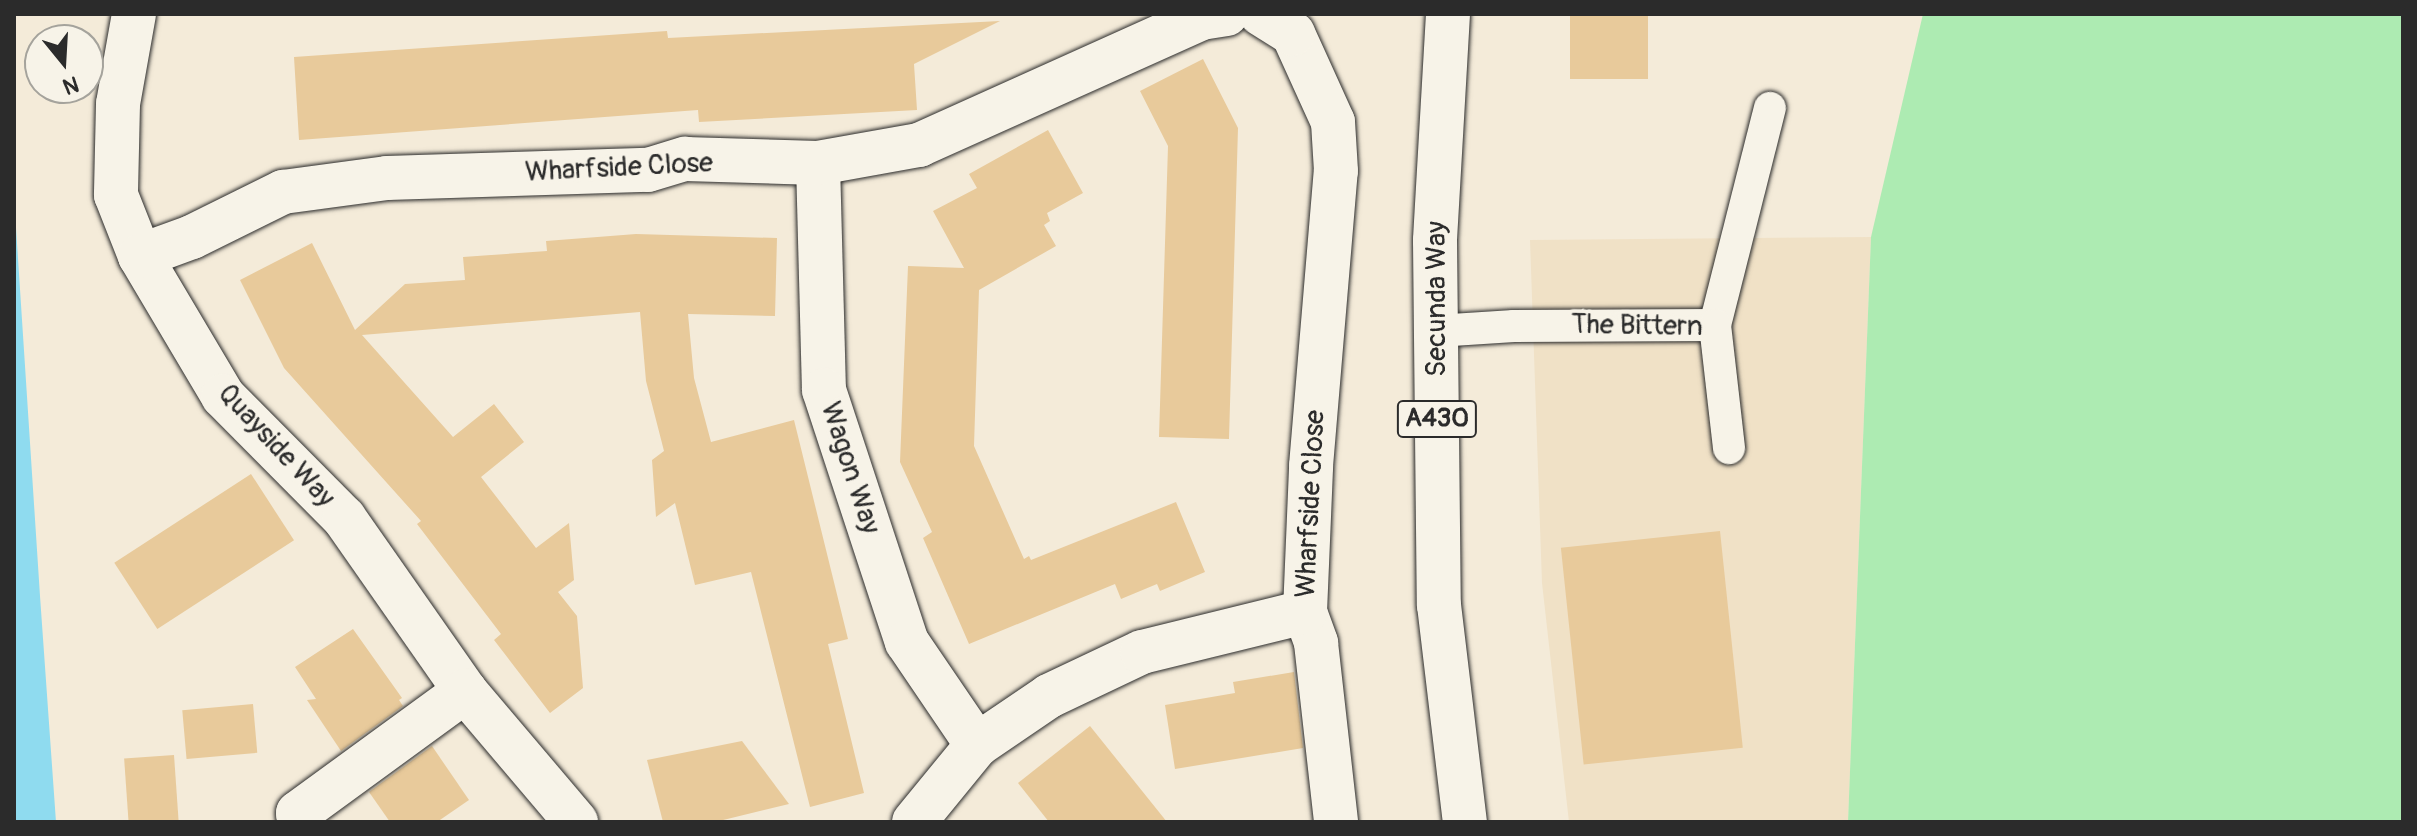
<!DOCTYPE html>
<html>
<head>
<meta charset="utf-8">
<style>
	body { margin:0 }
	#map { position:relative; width:2417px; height:836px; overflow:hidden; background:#f4ebd9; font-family:Pangolin,sans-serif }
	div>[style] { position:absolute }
	.built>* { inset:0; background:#f0e1c6 }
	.green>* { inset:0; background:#adebb2 }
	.water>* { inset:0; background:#8fdbef }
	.building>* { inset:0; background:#e8ca9b; transform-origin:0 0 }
	.roads { filter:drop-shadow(0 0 2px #2b2b2b) drop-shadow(0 0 2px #2b2b2b) }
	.service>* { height:32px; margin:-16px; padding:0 16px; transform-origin:16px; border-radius:16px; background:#f7f3e8 }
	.minor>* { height:44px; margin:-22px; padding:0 22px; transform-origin:22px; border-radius:22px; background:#f7f3e8 }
	.primary>* { height:44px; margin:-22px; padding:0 22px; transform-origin:22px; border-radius:22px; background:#f7f3e8 }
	span { translate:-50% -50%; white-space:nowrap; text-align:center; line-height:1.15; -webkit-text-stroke:7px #f7f3e8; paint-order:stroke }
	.shield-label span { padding:2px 6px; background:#f7f3e8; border:2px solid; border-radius:6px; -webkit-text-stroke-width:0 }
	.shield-label { font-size:26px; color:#2b2b2b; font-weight:700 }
	.street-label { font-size:28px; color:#2b2b2b }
	.frame { position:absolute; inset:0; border:16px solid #2b2b2b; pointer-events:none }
	.north { position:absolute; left:24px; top:24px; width:80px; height:80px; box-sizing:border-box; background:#f7f3e8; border:2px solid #a5a39c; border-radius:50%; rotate:162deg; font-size:22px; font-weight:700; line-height:32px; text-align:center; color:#2b2b2b }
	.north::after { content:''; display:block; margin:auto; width:28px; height:36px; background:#2b2b2b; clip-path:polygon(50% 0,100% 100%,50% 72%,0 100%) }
</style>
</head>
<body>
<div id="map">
	<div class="built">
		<div style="clip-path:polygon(1871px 237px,1848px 822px,1569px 822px,1542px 583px,1530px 240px)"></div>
	</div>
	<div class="green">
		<div style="clip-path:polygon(1923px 14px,2403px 14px,2403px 822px,1848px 822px,1871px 237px)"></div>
	</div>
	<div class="water">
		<div style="clip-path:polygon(14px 197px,40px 596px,56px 822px,14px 822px)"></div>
	</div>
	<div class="building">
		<div style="left:1570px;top:14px;width:78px;height:65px"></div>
		<div style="clip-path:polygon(1000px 21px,914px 64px,917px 110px,699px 122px,698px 110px,299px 140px,294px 57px,667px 31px,668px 38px)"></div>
		<div style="clip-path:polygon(1203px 59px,1238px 128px,1229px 439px,1159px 437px,1168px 146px,1140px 91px)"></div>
		<div style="clip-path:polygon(1048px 130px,1083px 193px,1047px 213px,1050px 221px,1044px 225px,1056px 246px,979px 290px,974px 446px,1024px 559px,1029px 556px,1031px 560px,1176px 502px,1205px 572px,1160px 591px,1157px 584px,1121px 599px,1115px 584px,969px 644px,923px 538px,932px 532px,900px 462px,908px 266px,964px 268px,933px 211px,977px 188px,969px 174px)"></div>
		<div style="clip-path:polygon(636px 234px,777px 238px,775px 316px,688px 314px,694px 378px,711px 442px,794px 420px,848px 639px,828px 644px,864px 793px,810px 807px,751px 572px,695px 585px,675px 503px,656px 517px,652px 460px,664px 451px,646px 381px,640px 312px,362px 335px,453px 437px,494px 404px,524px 442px,481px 477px,536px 548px,569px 523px,574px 580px,558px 592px,577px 616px,583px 688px,550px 713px,494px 640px,501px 634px,417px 524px,421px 521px,284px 368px,240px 280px,312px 243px,355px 330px,405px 284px,465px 280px,463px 257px,547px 251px,546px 241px)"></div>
		<div style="left:251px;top:474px;width:79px;height:163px;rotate:57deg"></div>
		<div style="left:1720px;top:531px;width:218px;height:160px;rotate:84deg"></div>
		<div style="clip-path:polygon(353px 629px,402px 698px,399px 700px,403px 706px,341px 751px,307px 700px,316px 699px,295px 667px)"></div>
		<div style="clip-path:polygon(1294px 672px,1303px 748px,1175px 769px,1165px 705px,1235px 693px,1233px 682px)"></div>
		<div style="left:253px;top:704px;width:49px;height:71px;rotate:85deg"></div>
		<div style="clip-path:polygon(1090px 726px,1167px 822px,1049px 822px,1018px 783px)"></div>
		<div style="clip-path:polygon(742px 741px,789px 804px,715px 822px,663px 822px,647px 760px)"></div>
		<div style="clip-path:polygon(432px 746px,469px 800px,437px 822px,390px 822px,369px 792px)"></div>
		<div style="left:174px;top:755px;width:67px;height:50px;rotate:86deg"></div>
	</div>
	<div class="roads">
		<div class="service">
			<div style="left:1715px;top:325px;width:224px;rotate:-75.8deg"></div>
			<div style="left:1436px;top:331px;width:78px;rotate:-3.7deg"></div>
			<div style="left:1514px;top:326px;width:201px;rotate:-0.3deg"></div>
			<div style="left:1715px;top:325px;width:124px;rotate:83.5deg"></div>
		</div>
		<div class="minor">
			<div style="left:134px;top:14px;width:91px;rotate:100.1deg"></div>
			<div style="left:118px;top:104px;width:91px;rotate:91.3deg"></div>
			<div style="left:116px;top:195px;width:66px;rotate:68.5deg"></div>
			<div style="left:140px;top:256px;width:163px;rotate:59.3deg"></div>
			<div style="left:223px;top:396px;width:172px;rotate:45.2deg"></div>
			<div style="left:344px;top:518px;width:211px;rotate:55deg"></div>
			<div style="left:465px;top:691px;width:172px;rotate:49.7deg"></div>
			<div style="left:818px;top:163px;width:227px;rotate:88.5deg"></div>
			<div style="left:824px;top:390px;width:265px;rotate:71.8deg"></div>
			<div style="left:907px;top:642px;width:125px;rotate:55.8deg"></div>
			<div style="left:140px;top:256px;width:55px;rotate:-20.1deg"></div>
			<div style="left:192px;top:237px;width:102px;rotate:-26.3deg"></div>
			<div style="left:283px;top:192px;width:105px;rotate:-7.7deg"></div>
			<div style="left:387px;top:178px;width:261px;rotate:-1.8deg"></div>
			<div style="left:648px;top:170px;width:39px;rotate:-17deg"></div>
			<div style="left:685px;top:159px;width:133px;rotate:1.7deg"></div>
			<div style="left:818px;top:163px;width:103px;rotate:-10.1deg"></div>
			<div style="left:919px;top:145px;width:309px;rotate:-24.2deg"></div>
			<div style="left:1201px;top:18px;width:26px;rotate:-9deg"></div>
			<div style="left:1305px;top:612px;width:33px;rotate:70deg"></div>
			<div style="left:1316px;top:643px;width:180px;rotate:83.6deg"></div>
			<div style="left:299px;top:822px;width:9px;rotate:-96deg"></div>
			<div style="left:298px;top:813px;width:207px;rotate:-36.1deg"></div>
			<div style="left:914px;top:822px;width:99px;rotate:-50.7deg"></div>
			<div style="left:977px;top:745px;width:87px;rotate:-34.2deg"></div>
			<div style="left:1049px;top:696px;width:103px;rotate:-25.3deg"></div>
			<div style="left:1142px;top:652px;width:168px;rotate:-13.8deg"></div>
			<div style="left:1305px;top:612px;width:146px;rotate:-87.6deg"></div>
			<div style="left:1311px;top:466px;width:296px;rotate:-85.2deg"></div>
			<div style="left:1336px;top:171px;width:49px;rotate:-93.5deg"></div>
			<div style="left:1333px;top:122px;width:97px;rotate:-114.4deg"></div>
			<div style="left:1293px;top:34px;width:38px;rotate:-148deg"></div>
		</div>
		<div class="primary">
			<div style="left:1448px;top:14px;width:227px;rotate:93.3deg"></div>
			<div style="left:1435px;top:241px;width:364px;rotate:89.4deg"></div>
			<div style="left:1439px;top:605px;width:219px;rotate:83.2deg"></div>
		</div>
	</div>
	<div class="shield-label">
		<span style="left:1437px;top:419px">A430</span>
	</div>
	<div class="street-label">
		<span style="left:619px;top:168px;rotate:-3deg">Wharfside Close</span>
		<span style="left:1437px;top:299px;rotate:-90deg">Secunda Way</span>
		<span style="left:1637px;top:326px;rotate:1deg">The Bittern</span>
		<span style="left:276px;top:446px;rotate:47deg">Quayside Way</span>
		<span style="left:850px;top:468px;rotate:72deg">Wagon Way</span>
		<span style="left:1311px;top:504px;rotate:-87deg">Wharfside Close</span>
	</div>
	<div class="frame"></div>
	<div class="north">N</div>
</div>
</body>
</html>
